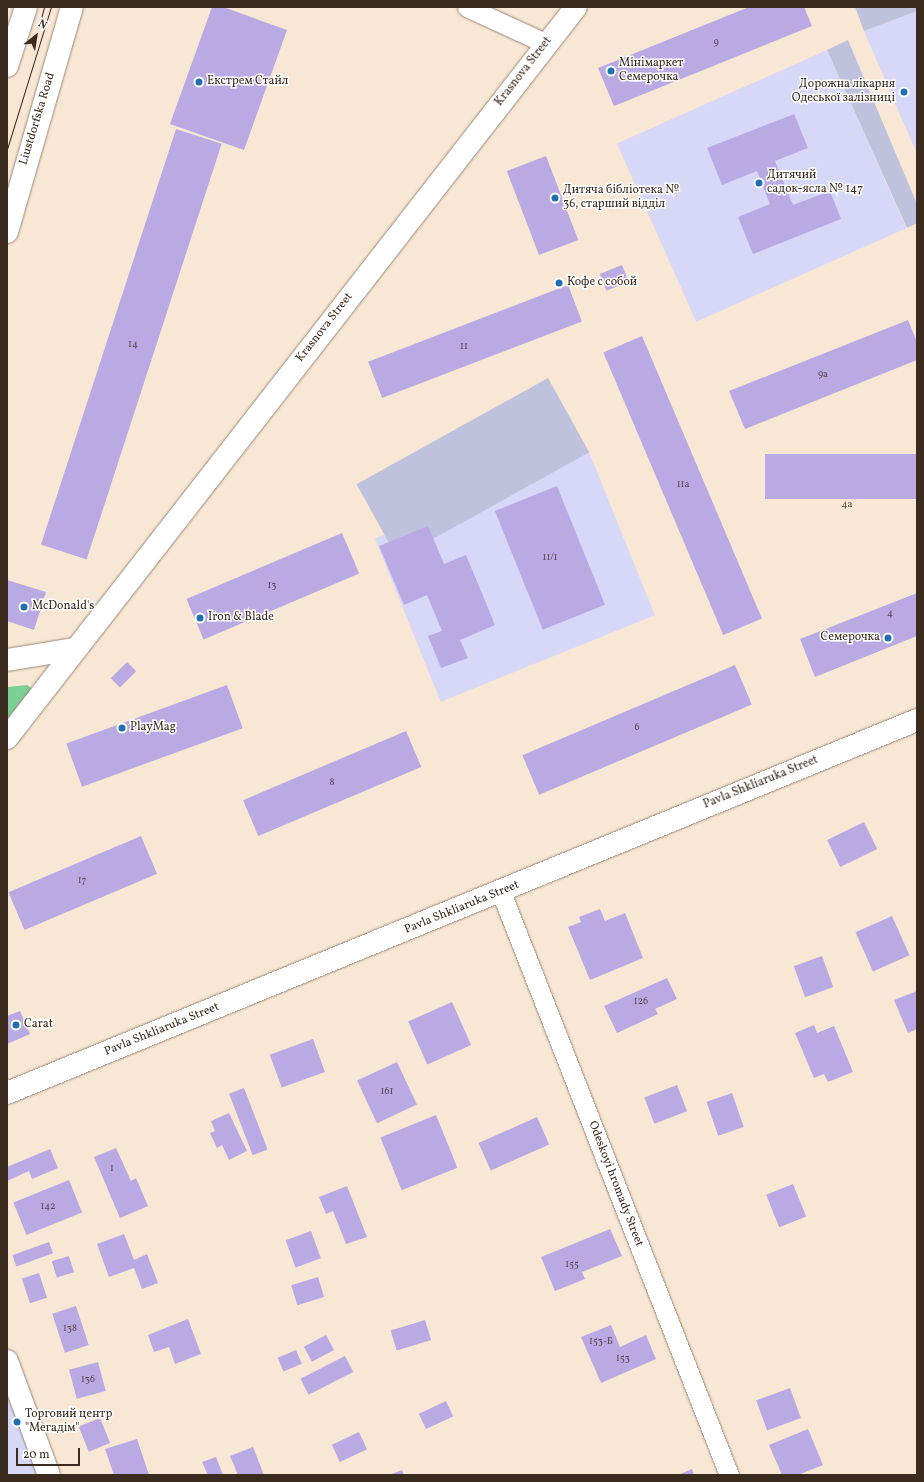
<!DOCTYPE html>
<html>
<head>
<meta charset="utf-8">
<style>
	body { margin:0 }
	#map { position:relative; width:924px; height:1482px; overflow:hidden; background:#f8e7d4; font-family:Vollkorn,serif }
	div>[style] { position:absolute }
	.built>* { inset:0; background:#d7d7f8; transform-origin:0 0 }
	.industrial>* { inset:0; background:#bfc2dd; transform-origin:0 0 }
	.green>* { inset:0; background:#7bd094 }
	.building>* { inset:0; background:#b9aae4; transform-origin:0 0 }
	.roads { filter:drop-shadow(0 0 1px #9a8879) drop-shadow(0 0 1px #9a8879) }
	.street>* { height:19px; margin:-9.5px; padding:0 9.5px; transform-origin:9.5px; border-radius:9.5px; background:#fff }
	.secondary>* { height:22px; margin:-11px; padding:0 11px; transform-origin:11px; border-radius:11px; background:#fff }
	.primary>* { height:22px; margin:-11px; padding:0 11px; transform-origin:11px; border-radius:11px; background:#fff }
	.tram>* { height:1px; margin:-0.5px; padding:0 0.5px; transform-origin:0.5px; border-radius:0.5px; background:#3b2a1e }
	.dots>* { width:11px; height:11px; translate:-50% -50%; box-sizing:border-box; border:2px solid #fff; border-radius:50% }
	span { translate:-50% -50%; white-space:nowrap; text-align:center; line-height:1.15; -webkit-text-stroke:3px #fff; paint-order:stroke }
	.number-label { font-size:10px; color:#5a4a50 }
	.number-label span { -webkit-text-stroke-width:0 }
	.poi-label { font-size:12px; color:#3b2a1e }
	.left { translate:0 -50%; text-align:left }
	.right { translate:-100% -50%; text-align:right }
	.street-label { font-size:12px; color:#3b2a1e }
	.frame { position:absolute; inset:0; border:8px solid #3b2a1e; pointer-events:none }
	.north { position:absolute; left:16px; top:16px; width:40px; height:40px; -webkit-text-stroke:3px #fff; paint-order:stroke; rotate:30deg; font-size:11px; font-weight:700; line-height:16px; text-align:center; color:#3b2a1e }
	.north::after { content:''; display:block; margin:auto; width:14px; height:18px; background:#3b2a1e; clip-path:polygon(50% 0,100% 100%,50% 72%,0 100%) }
	.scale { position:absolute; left:16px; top:1448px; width:64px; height:18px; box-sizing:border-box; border:2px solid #3b2a1e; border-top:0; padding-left:5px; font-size:12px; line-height:14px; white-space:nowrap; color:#3b2a1e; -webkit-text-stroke:3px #fff; paint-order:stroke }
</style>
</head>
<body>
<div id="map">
	<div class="built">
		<div style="clip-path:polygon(917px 11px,917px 154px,864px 31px)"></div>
		<div style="left:827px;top:50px;width:195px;height:230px;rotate:66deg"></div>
		<div style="left:589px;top:452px;width:176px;height:231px;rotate:68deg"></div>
		<div style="clip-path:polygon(7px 1369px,47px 1475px,7px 1475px)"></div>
	</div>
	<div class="industrial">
		<div style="clip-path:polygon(855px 7px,917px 7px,917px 11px,864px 31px)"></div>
		<div style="clip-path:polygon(848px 40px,917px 204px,917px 223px,907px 228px,827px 50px)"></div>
		<div style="left:548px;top:378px;width:85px;height:219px;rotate:61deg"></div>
	</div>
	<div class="green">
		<div style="clip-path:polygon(27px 685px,36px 691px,7px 732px,7px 687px)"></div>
	</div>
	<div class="building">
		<div style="clip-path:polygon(212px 7px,223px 7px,287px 30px,244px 150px,170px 124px)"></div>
		<div style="clip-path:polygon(749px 7px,804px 7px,812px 26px,614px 106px,598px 68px)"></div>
		<div style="clip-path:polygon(794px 114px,808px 148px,775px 161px,793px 205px,830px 191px,841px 219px,753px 254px,738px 217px,770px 204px,757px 171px,722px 185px,707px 148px)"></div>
		<div style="left:176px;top:129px;width:48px;height:437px;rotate:18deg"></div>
		<div style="left:546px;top:156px;width:90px;height:42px;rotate:69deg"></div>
		<div style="left:622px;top:265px;width:18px;height:24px;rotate:68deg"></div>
		<div style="left:568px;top:285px;width:39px;height:214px;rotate:69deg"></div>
		<div style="clip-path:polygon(908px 320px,917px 342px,917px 360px,745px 429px,729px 391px)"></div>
		<div style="left:642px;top:336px;width:307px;height:42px;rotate:67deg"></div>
		<div style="left:917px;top:454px;width:45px;height:152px;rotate:90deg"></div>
		<div style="left:557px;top:486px;width:128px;height:67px;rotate:68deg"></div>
		<div style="clip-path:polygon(428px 526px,444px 564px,466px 555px,495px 625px,460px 640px,468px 658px,441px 668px,428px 636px,442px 631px,427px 595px,404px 605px,379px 546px)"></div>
		<div style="left:342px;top:533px;width:44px;height:169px;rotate:67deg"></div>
		<div style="clip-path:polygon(7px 580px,46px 592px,34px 630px,7px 621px)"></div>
		<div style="clip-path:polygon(917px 593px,917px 636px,815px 677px,800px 639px)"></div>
		<div style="left:127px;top:662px;width:13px;height:23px;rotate:45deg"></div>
		<div style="left:735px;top:665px;width:43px;height:231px;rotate:67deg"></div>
		<div style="left:227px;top:685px;width:46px;height:171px;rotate:70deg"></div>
		<div style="left:406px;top:731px;width:39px;height:177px;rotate:67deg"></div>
		<div style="left:864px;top:822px;width:30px;height:41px;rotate:64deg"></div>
		<div style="left:141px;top:836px;width:41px;height:144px;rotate:67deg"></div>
		<div style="clip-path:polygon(600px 909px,605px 921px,625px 913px,643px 958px,590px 980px,568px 927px,581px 922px,579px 917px)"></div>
		<div style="left:892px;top:916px;width:43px;height:40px;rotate:66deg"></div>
		<div style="left:822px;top:956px;width:33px;height:30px;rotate:70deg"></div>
		<div style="clip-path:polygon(667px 978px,677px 999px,655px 1009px,658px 1014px,617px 1033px,604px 1006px)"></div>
		<div style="clip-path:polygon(917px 991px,917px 1029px,908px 1033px,894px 1000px)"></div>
		<div style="left:452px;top:1002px;width:47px;height:48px;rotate:66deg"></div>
		<div style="clip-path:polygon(20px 1011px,30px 1034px,7px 1044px,7px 1016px)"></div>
		<div style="clip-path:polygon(814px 1025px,817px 1033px,834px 1026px,853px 1072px,828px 1082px,824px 1074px,814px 1078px,795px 1033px)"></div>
		<div style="left:313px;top:1039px;width:35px;height:46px;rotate:70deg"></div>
		<div style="left:397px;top:1062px;width:47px;height:44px;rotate:65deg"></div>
		<div style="left:677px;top:1085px;width:28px;height:35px;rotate:69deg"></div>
		<div style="left:244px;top:1088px;width:66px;height:16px;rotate:69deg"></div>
		<div style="left:732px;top:1093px;width:36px;height:27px;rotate:71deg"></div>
		<div style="clip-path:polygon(229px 1113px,247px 1151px,229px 1160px,222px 1145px,217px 1148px,210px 1133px,215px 1131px,211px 1121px)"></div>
		<div style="left:436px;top:1115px;width:57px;height:60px;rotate:68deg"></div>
		<div style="left:537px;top:1117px;width:30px;height:64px;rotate:66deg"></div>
		<div style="clip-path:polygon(116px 1148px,131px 1181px,136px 1178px,148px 1206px,120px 1218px,94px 1157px)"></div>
		<div style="clip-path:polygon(50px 1149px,58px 1168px,32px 1179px,29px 1171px,7px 1181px,7px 1167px)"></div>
		<div style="left:69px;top:1180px;width:35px;height:60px;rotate:68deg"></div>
		<div style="left:793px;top:1184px;width:35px;height:29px;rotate:68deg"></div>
		<div style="clip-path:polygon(347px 1186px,367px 1237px,346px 1244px,333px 1211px,326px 1214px,319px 1197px)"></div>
		<div style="clip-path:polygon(610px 1229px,622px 1256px,582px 1272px,585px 1279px,555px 1291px,541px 1257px)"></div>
		<div style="left:311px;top:1231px;width:29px;height:27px;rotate:70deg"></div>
		<div style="clip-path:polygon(124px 1234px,134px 1260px,147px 1254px,158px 1283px,142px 1289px,134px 1268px,109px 1277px,97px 1244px)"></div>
		<div style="left:49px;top:1242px;width:12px;height:39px;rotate:70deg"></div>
		<div style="left:69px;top:1256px;width:17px;height:18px;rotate:73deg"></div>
		<div style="left:39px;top:1273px;width:26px;height:18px;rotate:72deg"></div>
		<div style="left:318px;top:1277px;width:21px;height:28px;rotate:73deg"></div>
		<div style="left:76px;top:1306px;width:41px;height:25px;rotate:72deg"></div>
		<div style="clip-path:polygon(188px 1319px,201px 1354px,175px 1364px,169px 1347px,154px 1352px,148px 1335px)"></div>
		<div style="left:425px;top:1320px;width:21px;height:36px;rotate:73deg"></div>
		<div style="clip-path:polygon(611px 1325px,620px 1347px,646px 1335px,656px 1359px,601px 1383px,581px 1337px)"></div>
		<div style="left:326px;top:1335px;width:17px;height:25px;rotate:62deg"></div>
		<div style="left:296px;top:1350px;width:15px;height:20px;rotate:67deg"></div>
		<div style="left:345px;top:1356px;width:18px;height:50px;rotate:63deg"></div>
		<div style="left:98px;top:1362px;width:30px;height:30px;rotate:75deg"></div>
		<div style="left:790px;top:1388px;width:32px;height:36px;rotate:70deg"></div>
		<div style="left:446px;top:1401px;width:17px;height:30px;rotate:65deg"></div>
		<div style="left:100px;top:1418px;width:27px;height:23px;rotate:68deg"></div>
		<div style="clip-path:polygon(808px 1429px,823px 1465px,798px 1475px,782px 1475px,769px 1445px)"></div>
		<div style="left:359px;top:1432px;width:19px;height:30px;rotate:65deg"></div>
		<div style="clip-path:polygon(137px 1439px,149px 1475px,114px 1475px,105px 1449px)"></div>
		<div style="clip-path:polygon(253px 1447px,264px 1475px,238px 1475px,230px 1456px)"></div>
		<div style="clip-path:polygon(216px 1457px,223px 1475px,208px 1475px,202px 1462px)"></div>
		<div style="clip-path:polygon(692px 1469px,694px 1475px,678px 1475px)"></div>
		<div style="clip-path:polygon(402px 1470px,404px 1475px,389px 1475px)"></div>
	</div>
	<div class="roads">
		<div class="street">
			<div style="left:467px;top:7px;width:88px;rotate:24.8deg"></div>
			<div style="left:501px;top:892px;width:626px;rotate:68.64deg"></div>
		</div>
		<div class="secondary">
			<div style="left:7px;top:1093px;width:983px;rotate:-22.29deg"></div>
			<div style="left:7px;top:1361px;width:121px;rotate:69.8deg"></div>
		</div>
		<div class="primary">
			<div style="left:7px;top:66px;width:62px;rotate:-72.1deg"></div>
			<div style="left:7px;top:232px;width:234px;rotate:-73.9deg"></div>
			<div style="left:7px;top:660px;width:69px;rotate:-9.2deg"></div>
			<div style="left:7px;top:738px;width:926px;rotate:-52.1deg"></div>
		</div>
	</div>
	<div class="tram">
		<div style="left:40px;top:22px;width:16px;rotate:-75deg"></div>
		<div style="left:7px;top:149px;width:149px;rotate:-72.8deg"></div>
	</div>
	<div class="dots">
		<div style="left:611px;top:71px;background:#1f6fb2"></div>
		<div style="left:199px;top:82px;background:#1f6fb2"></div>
		<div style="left:904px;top:92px;background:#1f6fb2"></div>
		<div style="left:759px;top:183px;background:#1f6fb2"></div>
		<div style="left:555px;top:198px;background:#1f6fb2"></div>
		<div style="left:559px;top:283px;background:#1f6fb2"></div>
		<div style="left:24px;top:607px;background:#1f6fb2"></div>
		<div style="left:200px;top:618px;background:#1f6fb2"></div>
		<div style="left:888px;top:638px;background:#1f6fb2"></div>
		<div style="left:122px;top:728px;background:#1f6fb2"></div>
		<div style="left:16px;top:1025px;background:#1f6fb2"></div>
		<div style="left:17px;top:1422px;background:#1f6fb2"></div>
	</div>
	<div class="number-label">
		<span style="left:716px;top:43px">9</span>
		<span style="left:133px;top:345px">14</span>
		<span style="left:464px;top:347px">11</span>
		<span style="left:823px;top:375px">9а</span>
		<span style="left:683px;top:485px">11а</span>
		<span style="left:847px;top:505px">4а</span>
		<span style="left:550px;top:558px">11/1</span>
		<span style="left:272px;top:586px">13</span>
		<span style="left:890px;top:614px">4</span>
		<span style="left:637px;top:728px">6</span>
		<span style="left:332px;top:783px">8</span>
		<span style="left:82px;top:881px">17</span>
		<span style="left:641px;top:1002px">126</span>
		<span style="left:387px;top:1092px">161</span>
		<span style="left:112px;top:1169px">1</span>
		<span style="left:48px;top:1207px">142</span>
		<span style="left:572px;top:1265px">155</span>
		<span style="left:70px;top:1329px">138</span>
		<span style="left:601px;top:1342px">153-Б</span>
		<span style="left:623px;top:1359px">153</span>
		<span style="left:88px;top:1380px">136</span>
	</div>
	<div class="poi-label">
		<span class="left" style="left:619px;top:71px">Мінімаркет<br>Семерочка</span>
		<span class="left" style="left:207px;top:82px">Екстрем Стайл</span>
		<span class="right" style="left:895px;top:92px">Дорожна лікарня<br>Одеської залізниці</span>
		<span class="left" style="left:767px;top:183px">Дитячий<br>садок-ясла № 147</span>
		<span class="left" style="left:563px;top:198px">Дитяча бібліотека №<br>36, старший відділ</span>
		<span class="left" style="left:567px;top:283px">Кофе с собой</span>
		<span class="left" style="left:32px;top:607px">McDonald's</span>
		<span class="left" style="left:208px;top:618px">Iron &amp; Blade</span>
		<span class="right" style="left:880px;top:638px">Семерочка</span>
		<span class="left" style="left:130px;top:728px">PlayMag</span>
		<span class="left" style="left:24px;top:1025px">Carat</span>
		<span class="left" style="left:25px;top:1422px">Торговий центр<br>"Мегадім"</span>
	</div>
	<div class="street-label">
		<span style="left:524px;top:72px;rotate:-52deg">Krasnova Street</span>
		<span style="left:38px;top:119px;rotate:-73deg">Liustdorfska Road</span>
		<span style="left:325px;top:328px;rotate:-52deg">Krasnova Street</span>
		<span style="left:761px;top:783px;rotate:-22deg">Pavla Shkliaruka Street</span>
		<span style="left:462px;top:908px;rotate:-22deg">Pavla Shkliaruka Street</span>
		<span style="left:162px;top:1030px;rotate:-22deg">Pavla Shkliaruka Street</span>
		<span style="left:615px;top:1184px;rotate:69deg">Odeskoyi hromady Street</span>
	</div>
	<div class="frame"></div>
	<div class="north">N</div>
	<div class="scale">20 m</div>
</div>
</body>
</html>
